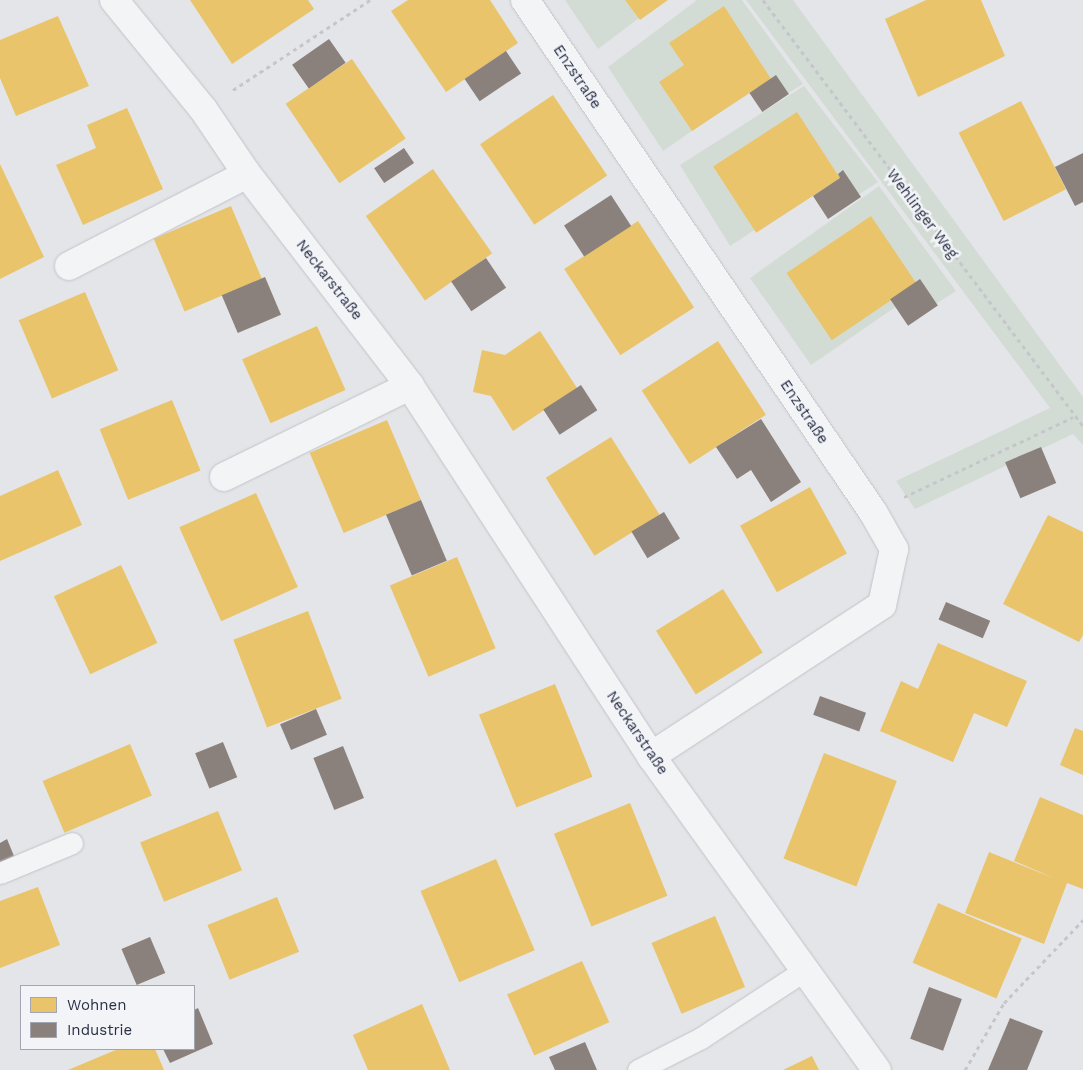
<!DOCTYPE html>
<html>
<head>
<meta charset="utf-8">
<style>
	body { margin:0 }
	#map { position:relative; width:1083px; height:1070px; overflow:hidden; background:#e4e5e9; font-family:"Work Sans",sans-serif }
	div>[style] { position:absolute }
	.green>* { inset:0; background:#d3dcd4 }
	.homes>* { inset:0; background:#e9c46a; transform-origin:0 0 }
	.industry>* { inset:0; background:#8a817c; transform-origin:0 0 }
	.path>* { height:3px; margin-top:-1.5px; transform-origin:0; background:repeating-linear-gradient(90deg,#c5c6cb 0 4px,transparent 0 8px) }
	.roads { filter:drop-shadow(0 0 1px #c2c3c7) drop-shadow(0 0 1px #c2c3c7) }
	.lane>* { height:21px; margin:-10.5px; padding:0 10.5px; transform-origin:10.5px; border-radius:10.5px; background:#f3f4f6 }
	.street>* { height:28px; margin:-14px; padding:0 14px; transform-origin:14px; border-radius:14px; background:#f3f4f6 }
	span { translate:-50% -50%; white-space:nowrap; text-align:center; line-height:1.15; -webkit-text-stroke:5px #f2f4f8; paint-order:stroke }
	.street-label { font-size:15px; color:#293044 }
	.legend { position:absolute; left:20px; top:985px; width:175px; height:65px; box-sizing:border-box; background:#f2f4f8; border:1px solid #a2a6b0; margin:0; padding:6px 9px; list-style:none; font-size:15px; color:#293044 }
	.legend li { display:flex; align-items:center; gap:10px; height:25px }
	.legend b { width:25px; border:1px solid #a2a6b0 }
</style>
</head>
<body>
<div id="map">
	<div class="green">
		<div style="clip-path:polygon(565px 0,663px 0,598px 49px)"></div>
		<div style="clip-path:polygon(697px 0,742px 0,803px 84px,764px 108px,751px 90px,663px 151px,608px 67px)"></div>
		<div style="clip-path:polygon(746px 0,793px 0,1083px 397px,1083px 445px,1073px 434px,915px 509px,896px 481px,1050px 408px)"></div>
		<div style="clip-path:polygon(804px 86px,878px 182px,829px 214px,813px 192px,730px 246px,680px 165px)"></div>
		<div style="clip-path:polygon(879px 186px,956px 291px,908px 322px,897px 306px,811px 365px,750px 278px)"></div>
	</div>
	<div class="homes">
		<div style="clip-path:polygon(190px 0,308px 0,314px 9px,232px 64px)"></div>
		<div style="clip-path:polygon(408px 0,490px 0,518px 43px,446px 92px,391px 11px)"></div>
		<div style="clip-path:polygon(625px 0,668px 0,640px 20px)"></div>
		<div style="clip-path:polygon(926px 0,981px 0,1005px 56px,918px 97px,885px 19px)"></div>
		<div style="clip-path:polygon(724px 6px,771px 79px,692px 131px,659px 82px,684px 65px,669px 43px)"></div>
		<div style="clip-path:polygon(58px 16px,89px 86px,16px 116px,0 78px,0 40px)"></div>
		<div style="left:352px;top:59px;width:96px;height:80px;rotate:56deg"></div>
		<div style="left:553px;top:95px;width:97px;height:88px;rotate:56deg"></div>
		<div style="left:1021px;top:101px;width:99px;height:70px;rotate:63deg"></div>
		<div style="clip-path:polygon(127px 108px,163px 189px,83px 225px,56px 165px,96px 148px,87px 125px)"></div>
		<div style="left:797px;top:112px;width:79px;height:100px;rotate:57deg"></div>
		<div style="clip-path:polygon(0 164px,44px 257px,0 279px)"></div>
		<div style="left:433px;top:169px;width:103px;height:82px;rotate:55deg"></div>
		<div style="left:231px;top:206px;width:79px;height:84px;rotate:67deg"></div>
		<div style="left:871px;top:216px;width:81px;height:102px;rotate:56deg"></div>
		<div style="left:638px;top:221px;width:103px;height:88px;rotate:57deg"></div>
		<div style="left:85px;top:292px;width:85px;height:72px;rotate:67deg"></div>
		<div style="left:317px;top:326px;width:70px;height:82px;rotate:66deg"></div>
		<div style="clip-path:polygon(540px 331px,577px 388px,513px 431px,491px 396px,473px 392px,482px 350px,505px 355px)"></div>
		<div style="left:718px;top:341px;width:88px;height:91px;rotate:57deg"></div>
		<div style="left:172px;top:400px;width:76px;height:78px;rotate:68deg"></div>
		<div style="left:387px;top:420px;width:87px;height:84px;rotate:67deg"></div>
		<div style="left:611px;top:437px;width:92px;height:77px;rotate:58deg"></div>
		<div style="clip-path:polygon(58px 470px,82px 525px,0 561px,0 496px)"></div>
		<div style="left:810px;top:487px;width:76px;height:80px;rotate:61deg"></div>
		<div style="left:256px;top:493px;width:103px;height:84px;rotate:66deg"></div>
		<div style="clip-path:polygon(1048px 515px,1083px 532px,1083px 635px,1079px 642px,1003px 604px)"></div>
		<div style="left:457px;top:557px;width:99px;height:73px;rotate:67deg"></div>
		<div style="left:121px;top:565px;width:86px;height:74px;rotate:65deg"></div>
		<div style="left:723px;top:589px;width:75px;height:79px;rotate:58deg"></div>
		<div style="left:308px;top:611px;width:94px;height:80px;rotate:69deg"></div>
		<div style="clip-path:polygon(938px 643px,1027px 681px,1007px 727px,974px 713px,953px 762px,880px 731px,901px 681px,918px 689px)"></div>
		<div style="left:555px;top:684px;width:100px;height:82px;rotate:68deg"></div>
		<div style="clip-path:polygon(1075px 728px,1083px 731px,1083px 775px,1060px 765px)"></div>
		<div style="left:130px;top:744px;width:56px;height:95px;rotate:67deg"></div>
		<div style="left:824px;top:753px;width:78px;height:113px;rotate:21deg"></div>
		<div style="clip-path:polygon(1040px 797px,1083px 815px,1083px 889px,1067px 883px,1044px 944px,965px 913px,989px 852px,1056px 879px,1014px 861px)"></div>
		<div style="left:630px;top:803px;width:100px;height:82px;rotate:68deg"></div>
		<div style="left:218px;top:811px;width:64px;height:84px;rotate:68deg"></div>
		<div style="left:496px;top:859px;width:99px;height:82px;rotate:67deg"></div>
		<div style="clip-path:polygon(38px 887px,60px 945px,0 968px,0 901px)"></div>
		<div style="left:277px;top:897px;width:59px;height:75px;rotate:68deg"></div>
		<div style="left:938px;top:903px;width:91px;height:65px;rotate:23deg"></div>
		<div style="left:715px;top:916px;width:77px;height:69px;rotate:67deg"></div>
		<div style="left:582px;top:961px;width:67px;height:82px;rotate:66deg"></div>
		<div style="clip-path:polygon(422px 1004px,450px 1070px,368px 1070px,353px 1035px)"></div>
		<div style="clip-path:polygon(118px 1049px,155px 1049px,164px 1070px,68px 1070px)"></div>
		<div style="clip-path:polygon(812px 1056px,819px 1070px,783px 1070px)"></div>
	</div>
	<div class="industry">
		<div style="left:329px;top:39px;width:29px;height:45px;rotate:55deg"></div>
		<div style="left:506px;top:51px;width:27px;height:50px;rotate:56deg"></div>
		<div style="left:776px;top:75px;width:23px;height:32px;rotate:56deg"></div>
		<div style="left:404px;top:148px;width:18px;height:36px;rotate:56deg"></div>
		<div style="clip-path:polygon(1083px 153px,1083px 202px,1075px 206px,1055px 167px)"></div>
		<div style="clip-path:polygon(843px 170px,861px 197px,828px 219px,813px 196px,840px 178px,838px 174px)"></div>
		<div style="left:611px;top:195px;width:37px;height:56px;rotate:57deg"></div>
		<div style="left:486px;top:258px;width:36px;height:42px;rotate:56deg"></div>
		<div style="left:265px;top:277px;width:41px;height:47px;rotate:67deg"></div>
		<div style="left:920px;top:279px;width:32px;height:36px;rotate:56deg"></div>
		<div style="left:581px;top:385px;width:30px;height:45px;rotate:57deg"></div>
		<div style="clip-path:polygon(761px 419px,801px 482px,771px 502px,751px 470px,737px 479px,716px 447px)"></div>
		<div style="left:1041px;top:447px;width:39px;height:39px;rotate:67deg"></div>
		<div style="left:421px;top:500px;width:66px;height:38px;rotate:67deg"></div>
		<div style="left:664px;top:512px;width:31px;height:38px;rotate:59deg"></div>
		<div style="left:946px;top:602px;width:48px;height:19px;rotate:23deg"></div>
		<div style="left:820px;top:696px;width:49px;height:20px;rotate:20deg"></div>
		<div style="left:316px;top:709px;width:28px;height:39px;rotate:67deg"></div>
		<div style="left:223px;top:742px;width:38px;height:30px;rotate:68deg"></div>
		<div style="left:343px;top:746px;width:56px;height:32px;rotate:68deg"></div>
		<div style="clip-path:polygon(7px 839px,14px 856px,0 863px,0 843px)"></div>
		<div style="left:150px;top:937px;width:39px;height:31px;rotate:67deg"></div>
		<div style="left:929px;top:987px;width:35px;height:55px;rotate:20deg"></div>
		<div style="clip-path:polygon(198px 1008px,213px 1044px,170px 1063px,163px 1049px,194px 1049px,194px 1010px)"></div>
		<div style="clip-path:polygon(1010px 1018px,1043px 1031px,1027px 1070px,988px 1070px)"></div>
		<div style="clip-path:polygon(585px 1042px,597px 1070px,555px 1070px,549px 1057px)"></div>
	</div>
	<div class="path">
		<div style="left:763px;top:0;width:533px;rotate:53.09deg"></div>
		<div style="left:233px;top:90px;width:164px;rotate:-33.3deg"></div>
		<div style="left:904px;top:497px;width:187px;rotate:-25.3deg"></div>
		<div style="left:965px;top:1070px;width:78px;rotate:-59.8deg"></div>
		<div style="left:1004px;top:1003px;width:115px;rotate:-46.4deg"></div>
	</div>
	<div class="roads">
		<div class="lane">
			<div style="left:0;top:873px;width:78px;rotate:-22.6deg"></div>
			<div style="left:638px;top:1070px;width:71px;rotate:-26.9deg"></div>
			<div style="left:701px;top:1038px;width:124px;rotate:-33.2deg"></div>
		</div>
		<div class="street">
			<div style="left:114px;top:0;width:141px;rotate:50.8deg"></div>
			<div style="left:203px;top:109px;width:78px;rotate:55.9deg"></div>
			<div style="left:247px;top:174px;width:267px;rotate:52.4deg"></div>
			<div style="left:410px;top:386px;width:442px;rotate:56.9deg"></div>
			<div style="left:651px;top:756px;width:387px;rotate:54.3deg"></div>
			<div style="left:525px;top:0;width:619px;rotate:55.8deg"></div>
			<div style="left:873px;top:512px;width:43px;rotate:60.4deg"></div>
			<div style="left:894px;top:549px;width:57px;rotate:102.1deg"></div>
			<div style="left:882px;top:605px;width:276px;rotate:146.8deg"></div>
			<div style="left:69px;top:266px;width:200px;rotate:-27.3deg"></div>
			<div style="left:224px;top:477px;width:207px;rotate:-26.1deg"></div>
		</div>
	</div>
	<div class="street-label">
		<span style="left:577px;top:77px;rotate:56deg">Enzstraße</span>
		<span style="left:922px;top:214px;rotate:53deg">Wehlinger Weg</span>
		<span style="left:329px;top:280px;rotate:52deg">Neckarstraße</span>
		<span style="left:804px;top:412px;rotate:56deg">Enzstraße</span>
		<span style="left:637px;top:733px;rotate:56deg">Neckarstraße</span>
	</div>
	<ul class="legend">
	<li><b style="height:14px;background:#e9c46a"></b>Wohnen</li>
	<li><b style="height:14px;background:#8a817c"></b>Industrie</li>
	</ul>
</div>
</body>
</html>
